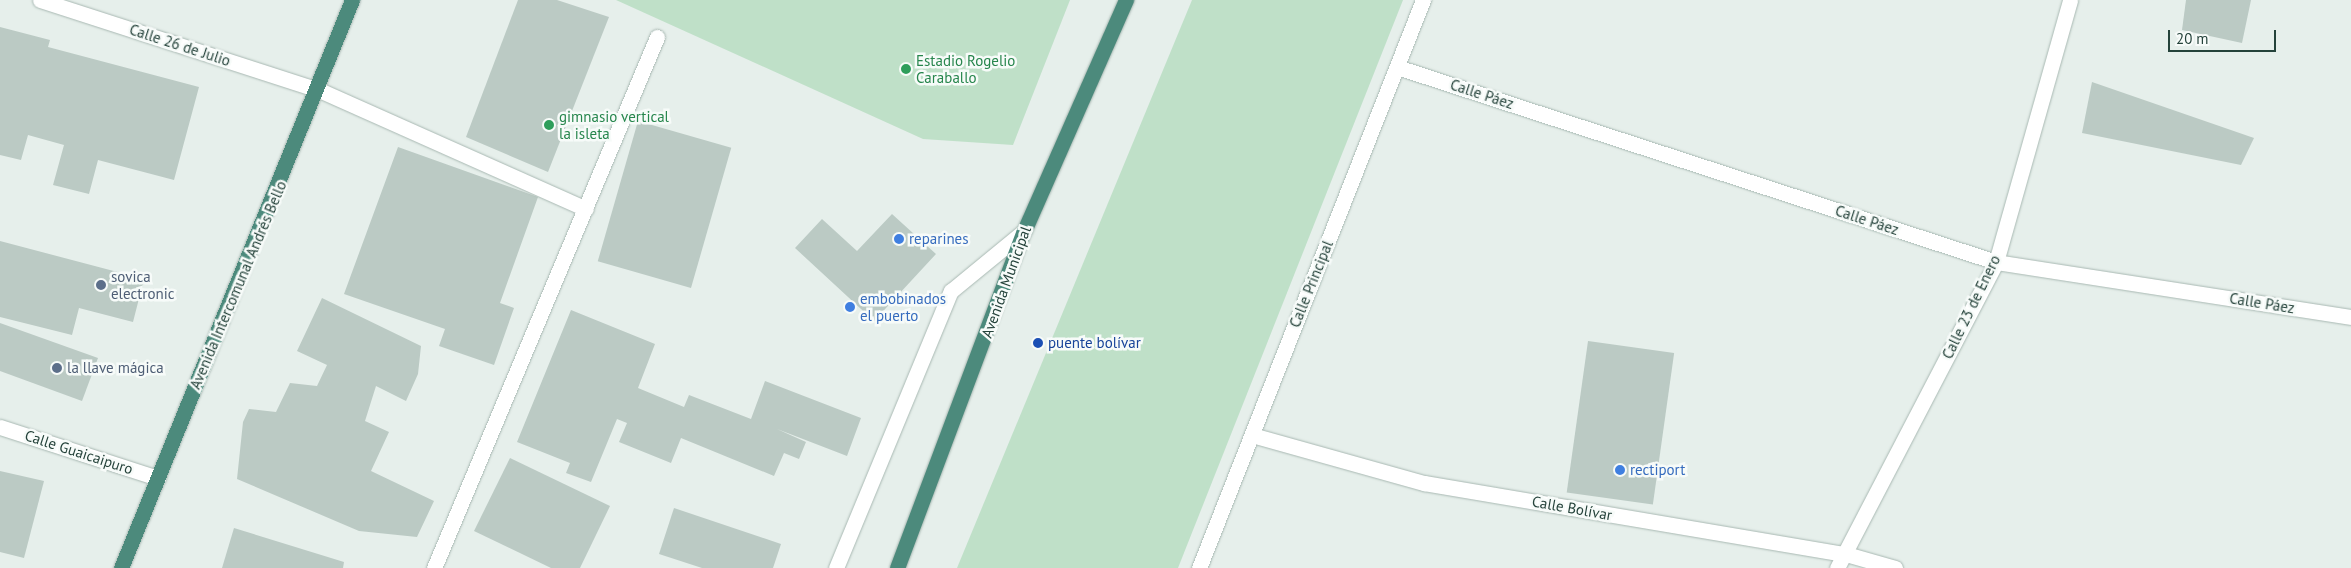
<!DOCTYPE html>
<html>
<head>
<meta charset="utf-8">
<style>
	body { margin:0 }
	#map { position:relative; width:2351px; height:568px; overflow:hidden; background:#e6efeb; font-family:"PT Sans",sans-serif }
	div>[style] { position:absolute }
	.green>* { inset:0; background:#bfe0c8 }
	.building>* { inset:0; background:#bbcac4; transform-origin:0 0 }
	.roads { filter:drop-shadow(0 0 1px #a8b8b2) drop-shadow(0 0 1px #a8b8b2) }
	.minor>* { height:15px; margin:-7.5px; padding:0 7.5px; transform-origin:7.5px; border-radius:7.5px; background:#fff }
	.trunk>* { height:15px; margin:-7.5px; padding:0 7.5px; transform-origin:7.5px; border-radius:7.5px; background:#4c8a7c }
	.dots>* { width:14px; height:14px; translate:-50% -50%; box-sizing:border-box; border:2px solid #f7fbf9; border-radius:50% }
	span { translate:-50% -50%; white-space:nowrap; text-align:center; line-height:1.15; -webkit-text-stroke:5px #f7fbf9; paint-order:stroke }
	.street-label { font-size:15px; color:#24423a }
	.leisure-label { font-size:15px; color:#27864d }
	.left { translate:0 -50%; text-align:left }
	.shop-label { font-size:15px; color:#366cbe }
	.service-label { font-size:15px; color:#4e5e75 }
	.transit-label { font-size:15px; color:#164399 }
	.scale { position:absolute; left:2168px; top:30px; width:108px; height:22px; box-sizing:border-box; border:2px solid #24423a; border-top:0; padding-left:6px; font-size:15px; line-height:18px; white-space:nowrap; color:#24423a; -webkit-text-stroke:4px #f7fbf9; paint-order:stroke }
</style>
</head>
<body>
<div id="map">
	<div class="green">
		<div style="clip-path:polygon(616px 0,1070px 0,1013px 145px,923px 139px)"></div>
		<div style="clip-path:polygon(1192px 0,1403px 0,1178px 568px,957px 568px)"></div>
	</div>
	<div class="building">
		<div style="clip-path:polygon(518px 0,557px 0,609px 17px,548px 172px,466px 137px)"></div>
		<div style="clip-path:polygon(2186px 0,2251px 0,2242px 43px,2182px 30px)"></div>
		<div style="clip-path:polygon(0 27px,50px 40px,48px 47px,199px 87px,174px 180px,98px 160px,89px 194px,53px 185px,64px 145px,28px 135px,21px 160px,0 155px)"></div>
		<div style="clip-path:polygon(2092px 82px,2254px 138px,2241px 165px,2082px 133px)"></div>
		<div style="left:638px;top:121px;width:97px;height:146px;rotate:16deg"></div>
		<div style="clip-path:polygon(398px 147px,538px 197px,500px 303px,514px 308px,494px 365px,439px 346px,445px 329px,344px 294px)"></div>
		<div style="clip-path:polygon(892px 214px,936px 254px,874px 321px,795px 248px,822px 219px,857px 251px)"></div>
		<div style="clip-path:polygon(0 241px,144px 279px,133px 322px,79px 308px,72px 335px,0 317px)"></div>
		<div style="clip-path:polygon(322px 298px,421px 346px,418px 374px,406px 401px,376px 386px,365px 421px,389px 432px,371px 471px,434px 501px,417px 537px,359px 531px,237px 479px,243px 422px,249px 409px,276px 412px,290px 383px,317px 386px,327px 365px,297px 351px)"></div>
		<div style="clip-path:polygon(571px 310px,655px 344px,638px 388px,684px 407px,689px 395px,751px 419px,765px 381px,861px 418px,847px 456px,777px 429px,806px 442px,799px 459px,784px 453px,774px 476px,681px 438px,671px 463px,619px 442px,627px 423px,617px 419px,591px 482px,566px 473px,570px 463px,517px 442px)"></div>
		<div style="clip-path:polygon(0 323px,98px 358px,82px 401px,0 371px)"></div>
		<div style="left:1588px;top:341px;width:87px;height:153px;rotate:8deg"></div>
		<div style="clip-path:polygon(510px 458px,610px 506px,580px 568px,551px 568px,474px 531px)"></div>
		<div style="clip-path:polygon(0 471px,44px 481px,24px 558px,0 552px)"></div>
		<div style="clip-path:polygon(674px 508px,781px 544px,773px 568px,702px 568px,659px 554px)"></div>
		<div style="clip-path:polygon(234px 528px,344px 562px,343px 568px,222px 568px)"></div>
	</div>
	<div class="roads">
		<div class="minor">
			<div style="left:40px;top:0;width:293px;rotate:17.9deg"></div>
			<div style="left:319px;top:90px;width:292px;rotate:24deg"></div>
			<div style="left:1397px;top:67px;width:630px;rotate:18.03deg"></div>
			<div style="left:1996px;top:262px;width:359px;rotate:8.8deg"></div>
			<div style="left:0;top:427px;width:166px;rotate:17.9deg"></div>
			<div style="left:1252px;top:435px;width:179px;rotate:15.6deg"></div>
			<div style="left:1424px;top:483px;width:428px;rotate:9.6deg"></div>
			<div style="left:1846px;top:554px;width:51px;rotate:15.9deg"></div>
			<div style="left:434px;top:568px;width:576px;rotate:-67.22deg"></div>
			<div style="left:836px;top:568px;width:300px;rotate:-67.5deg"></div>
			<div style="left:951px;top:291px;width:94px;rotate:-39.4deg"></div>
			<div style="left:1199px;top:568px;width:611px;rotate:-68.48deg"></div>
			<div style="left:1837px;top:568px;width:345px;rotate:-62.5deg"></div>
			<div style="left:1996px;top:262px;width:272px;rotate:-74.2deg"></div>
		</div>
		<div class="trunk">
			<div style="left:121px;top:568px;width:613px;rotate:-67.87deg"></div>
			<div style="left:897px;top:568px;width:360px;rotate:-69.4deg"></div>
			<div style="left:1024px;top:231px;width:253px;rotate:-66.2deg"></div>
		</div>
	</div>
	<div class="dots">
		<div style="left:906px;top:69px;background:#2e9e5b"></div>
		<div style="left:549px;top:125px;background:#2e9e5b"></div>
		<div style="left:899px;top:239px;background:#3f7fe0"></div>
		<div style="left:101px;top:285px;background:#5c6f8a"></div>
		<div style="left:850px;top:307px;background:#3f7fe0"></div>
		<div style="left:1038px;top:343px;background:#1a4fb4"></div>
		<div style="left:57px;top:368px;background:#5c6f8a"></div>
		<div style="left:1620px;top:470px;background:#3f7fe0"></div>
	</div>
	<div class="street-label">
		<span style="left:180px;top:45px;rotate:18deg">Calle 26 de Julio</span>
		<span style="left:1482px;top:94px;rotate:18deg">Calle Páez</span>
		<span style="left:1867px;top:220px;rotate:18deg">Calle Páez</span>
		<span style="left:1006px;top:282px;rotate:-70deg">Avenida Municipal</span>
		<span style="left:1311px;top:284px;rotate:-68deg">Calle Principal</span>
		<span style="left:238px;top:285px;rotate:-67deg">Avenida Intercomunal Andrés Bello</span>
		<span style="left:2262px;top:303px;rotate:9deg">Calle Páez</span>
		<span style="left:1971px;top:307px;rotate:-64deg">Calle 23 de Enero</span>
		<span style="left:79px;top:452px;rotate:18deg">Calle Guaicaipuro</span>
		<span style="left:1572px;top:508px;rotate:10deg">Calle Bolívar</span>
	</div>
	<div class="leisure-label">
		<span class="left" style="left:916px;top:69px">Estadio Rogelio<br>Caraballo</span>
		<span class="left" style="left:559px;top:125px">gimnasio vertical<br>la isleta</span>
	</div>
	<div class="shop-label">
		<span class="left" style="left:909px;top:239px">reparines</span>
		<span class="left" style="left:860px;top:307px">embobinados<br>el puerto</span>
		<span class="left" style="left:1630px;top:470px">rectiport</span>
	</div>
	<div class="service-label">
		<span class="left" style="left:111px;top:285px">sovica<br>electronic</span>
		<span class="left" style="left:67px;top:368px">la llave mágica</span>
	</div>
	<div class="transit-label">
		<span class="left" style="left:1048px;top:343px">puente bolívar</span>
	</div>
	<div class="scale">20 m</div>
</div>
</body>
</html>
